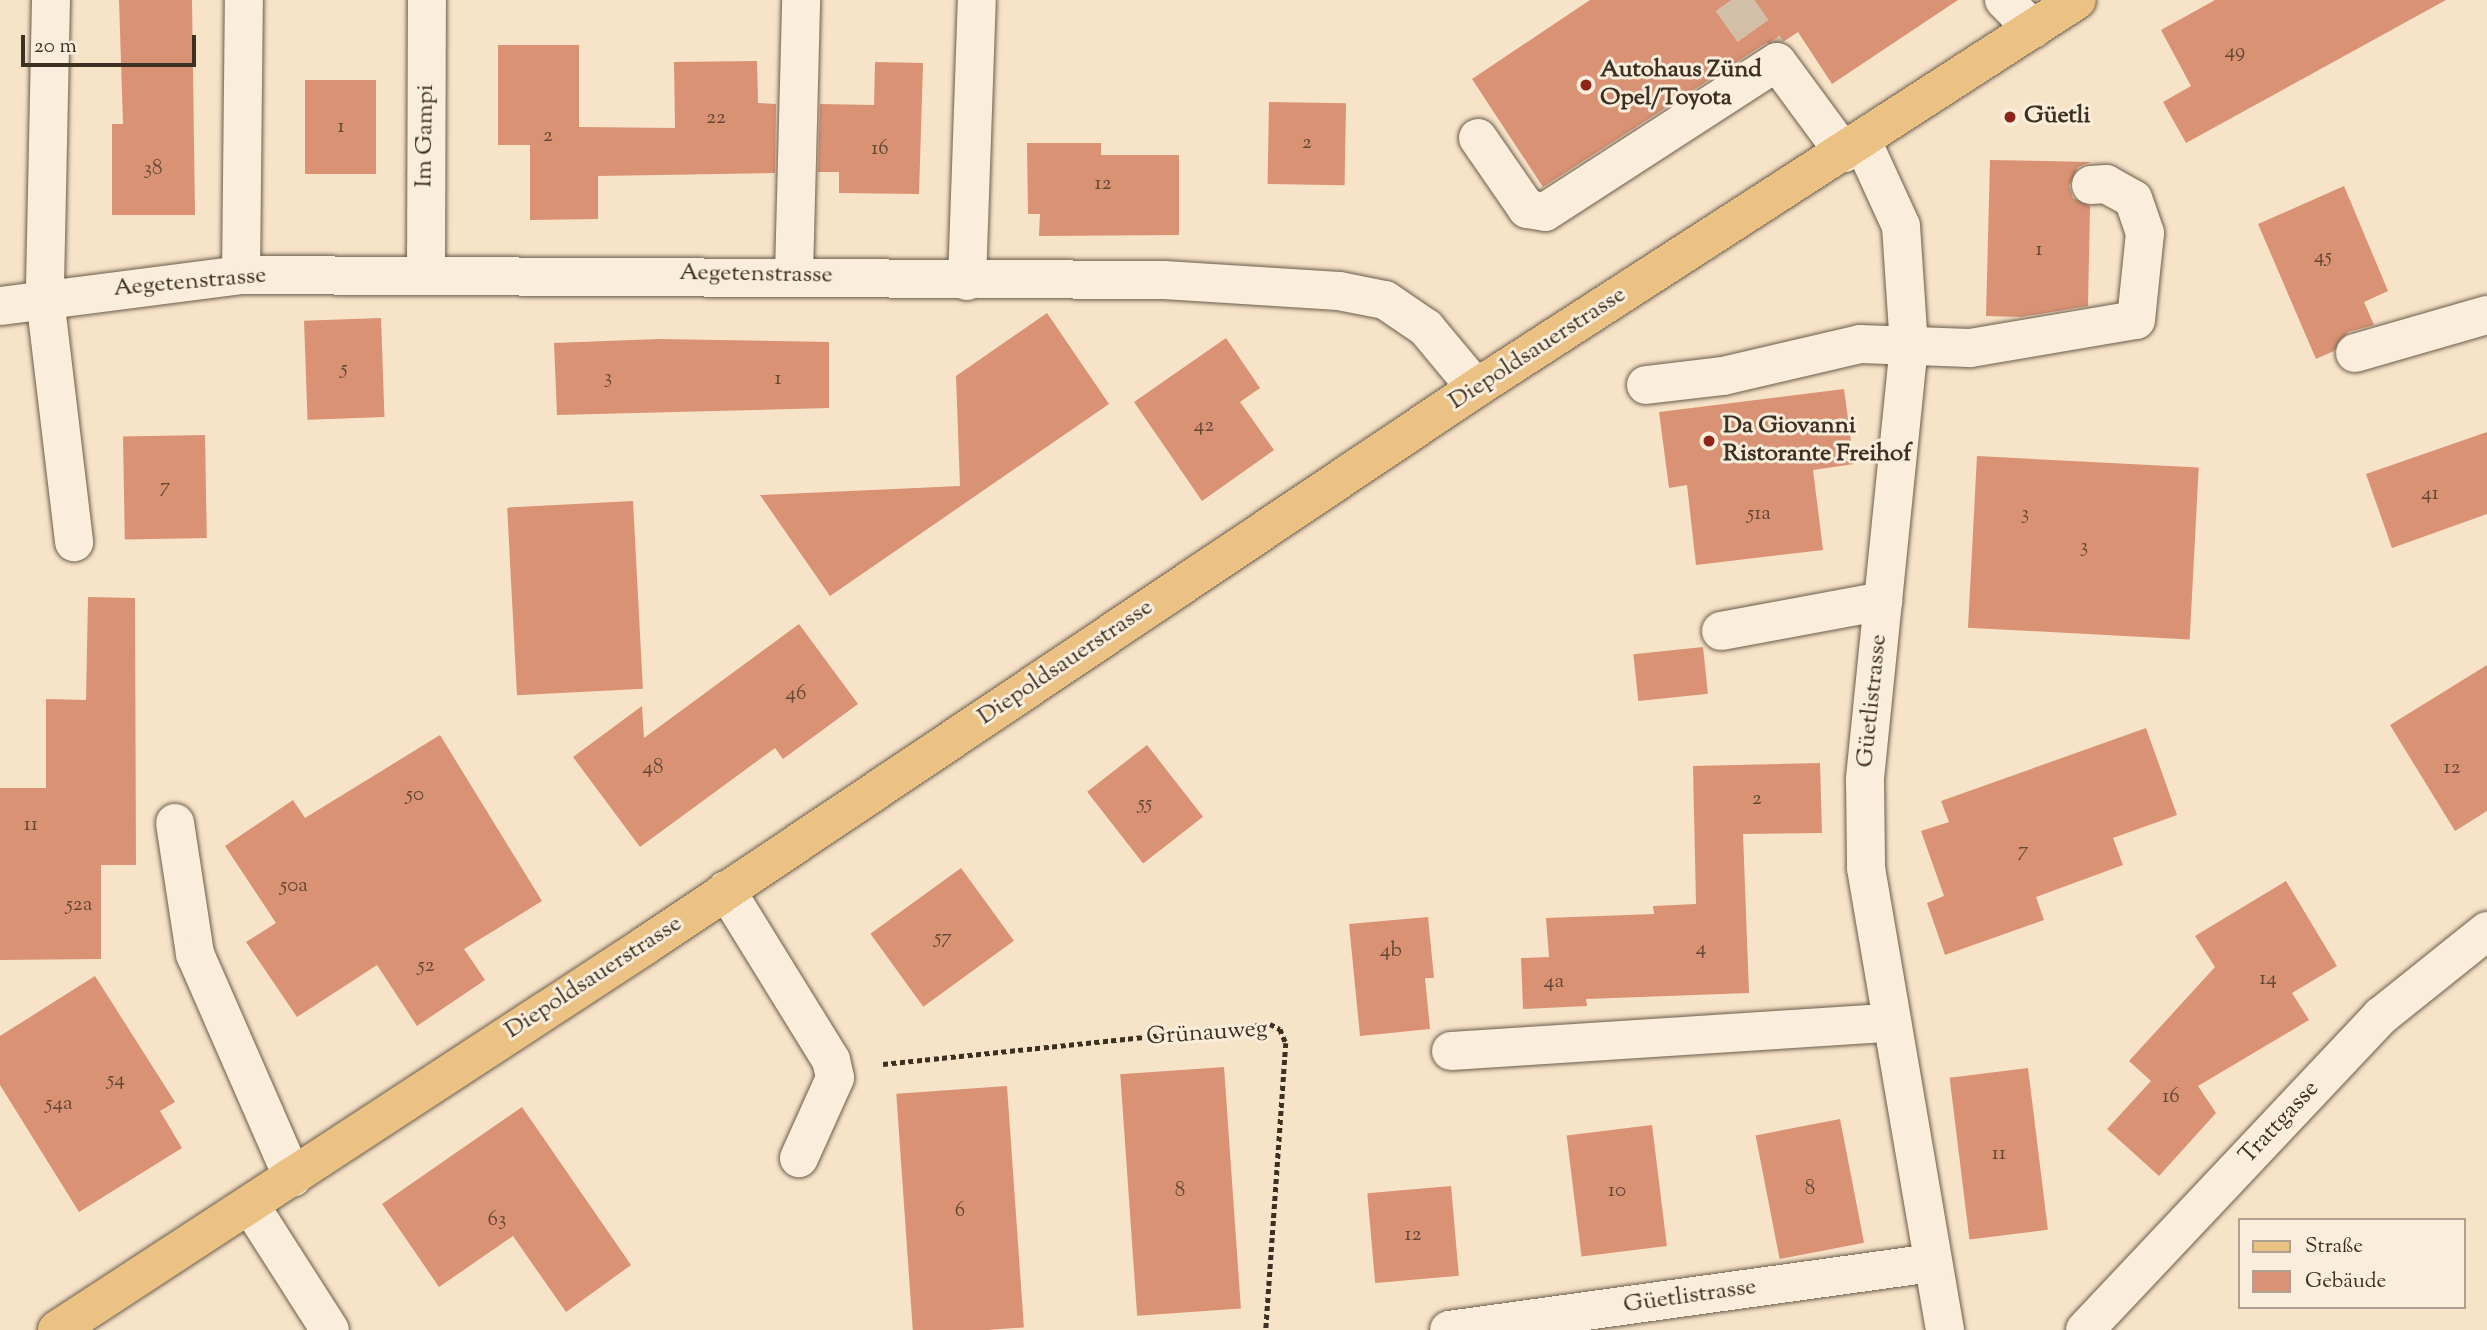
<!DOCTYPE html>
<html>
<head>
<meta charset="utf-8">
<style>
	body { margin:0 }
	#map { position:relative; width:2487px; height:1330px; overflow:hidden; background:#f7e3c8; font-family:"Sorts Mill Goudy",serif }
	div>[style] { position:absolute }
	.building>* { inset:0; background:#da9274; transform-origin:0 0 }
	.minor-tunnel>* { height:38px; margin-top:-19px; transform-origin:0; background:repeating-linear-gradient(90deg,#d1bfa7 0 38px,transparent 0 57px) }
	.path>* { height:4.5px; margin-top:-2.25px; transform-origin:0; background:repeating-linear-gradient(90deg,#3b3021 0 5px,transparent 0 8.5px) }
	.roads { filter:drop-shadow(0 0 2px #6a5d4b) drop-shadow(0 0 2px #6a5d4b) }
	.minor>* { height:38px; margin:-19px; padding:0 19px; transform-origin:19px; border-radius:19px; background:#faeddb }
	.major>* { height:38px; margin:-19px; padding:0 19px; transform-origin:19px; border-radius:19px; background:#ecc284 }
	.dots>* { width:19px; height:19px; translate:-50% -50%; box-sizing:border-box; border:4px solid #faeddb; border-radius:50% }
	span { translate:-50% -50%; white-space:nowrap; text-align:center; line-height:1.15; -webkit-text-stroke:6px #faeddb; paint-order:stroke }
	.number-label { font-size:21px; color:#634836 }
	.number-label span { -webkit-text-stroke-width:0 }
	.poi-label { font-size:24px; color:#3b3021; font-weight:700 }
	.left { translate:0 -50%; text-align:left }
	.street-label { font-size:24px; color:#3b3021 }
	.legend { position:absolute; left:2238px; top:1218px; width:228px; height:91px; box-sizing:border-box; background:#faeddb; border:2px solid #aea191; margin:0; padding:9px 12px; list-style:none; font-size:21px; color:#3b3021 }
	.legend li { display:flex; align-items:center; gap:14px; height:35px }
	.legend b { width:35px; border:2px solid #aea191 }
	.scale { position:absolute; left:21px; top:35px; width:175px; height:32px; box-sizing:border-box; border:4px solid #3b3021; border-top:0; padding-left:9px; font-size:21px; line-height:24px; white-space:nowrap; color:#3b3021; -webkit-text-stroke:5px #faeddb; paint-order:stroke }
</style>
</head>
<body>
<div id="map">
	<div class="building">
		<div style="clip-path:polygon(119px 0,192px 0,195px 215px,112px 215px,112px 124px,123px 124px)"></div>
		<div style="clip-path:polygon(1590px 0,1958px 0,1832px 84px,1798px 32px,1783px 42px,1766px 43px,1543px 187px,1472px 79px)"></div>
		<div style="clip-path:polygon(2215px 0,2446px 0,2186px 143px,2163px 102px,2191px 86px,2161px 30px)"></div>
		<div style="clip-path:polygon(498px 45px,579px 45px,579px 127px,675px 128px,674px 62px,757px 61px,758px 103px,776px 104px,775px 173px,598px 176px,598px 219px,530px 220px,530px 145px,498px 145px)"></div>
		<div style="clip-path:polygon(875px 62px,923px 63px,919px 194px,839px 193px,839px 172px,818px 172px,820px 104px,874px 105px)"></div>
		<div style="left:305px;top:80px;width:71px;height:94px"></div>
		<div style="left:1269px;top:102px;width:77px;height:82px;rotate:1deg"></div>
		<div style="clip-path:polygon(1027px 143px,1101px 143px,1101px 155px,1179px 155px,1179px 235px,1039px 236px,1040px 214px,1028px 214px)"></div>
		<div style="clip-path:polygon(1990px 160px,2091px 162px,2078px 167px,2069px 186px,2073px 198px,2090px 206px,2088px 306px,2021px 317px,1986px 316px)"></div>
		<div style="clip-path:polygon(2344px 186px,2388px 291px,2364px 302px,2374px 325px,2348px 332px,2334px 351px,2316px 359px,2258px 224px)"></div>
		<div style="clip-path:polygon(1047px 313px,1109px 404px,830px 596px,760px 495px,960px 486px,956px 376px)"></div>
		<div style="left:381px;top:318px;width:99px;height:77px;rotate:88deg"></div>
		<div style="clip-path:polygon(1226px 338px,1260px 388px,1240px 402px,1274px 450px,1202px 501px,1134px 402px)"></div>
		<div style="clip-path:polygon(659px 339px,829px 342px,829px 408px,557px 415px,554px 343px)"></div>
		<div style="clip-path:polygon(1844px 389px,1854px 464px,1813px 470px,1823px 550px,1696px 565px,1687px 485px,1669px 488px,1659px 412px)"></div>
		<div style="clip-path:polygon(2487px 432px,2487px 514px,2392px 548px,2366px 474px)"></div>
		<div style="left:205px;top:435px;width:103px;height:82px;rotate:89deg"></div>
		<div style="left:1977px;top:456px;width:222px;height:172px;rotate:3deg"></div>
		<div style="left:633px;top:501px;width:188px;height:126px;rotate:87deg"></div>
		<div style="clip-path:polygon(88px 597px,135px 598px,136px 865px,101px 865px,101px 959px,0 960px,0 788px,46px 788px,46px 699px,86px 700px)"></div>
		<div style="clip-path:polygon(799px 624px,858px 704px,783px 759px,775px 748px,640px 847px,573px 757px,642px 706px,644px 738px)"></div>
		<div style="left:1703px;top:647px;width:47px;height:70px;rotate:84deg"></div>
		<div style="clip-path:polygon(2487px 665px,2487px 811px,2455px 831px,2390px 725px)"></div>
		<div style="clip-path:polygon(2146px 728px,2177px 815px,2113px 838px,2123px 865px,2036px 897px,2044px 920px,1945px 955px,1927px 903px,1944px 896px,1921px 831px,1949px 822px,1941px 801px)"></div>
		<div style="clip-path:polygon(440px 735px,542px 901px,464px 949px,485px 980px,417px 1026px,377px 965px,297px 1017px,246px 942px,276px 923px,225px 846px,293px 800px,305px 818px)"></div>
		<div style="left:1147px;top:745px;width:91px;height:76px;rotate:52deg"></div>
		<div style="clip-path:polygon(1820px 763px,1822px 833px,1743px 834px,1749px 993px,1586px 999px,1587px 1006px,1523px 1009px,1521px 958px,1549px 957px,1546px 918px,1654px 914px,1653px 906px,1696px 904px,1693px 766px)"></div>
		<div style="left:961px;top:868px;width:90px;height:112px;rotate:54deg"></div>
		<div style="clip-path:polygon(2286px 881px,2337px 966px,2292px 993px,2309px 1020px,2198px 1086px,2216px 1113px,2159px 1176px,2107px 1129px,2151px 1081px,2129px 1061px,2215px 967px,2195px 936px)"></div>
		<div style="clip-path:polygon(1428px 917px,1434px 978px,1425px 978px,1430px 1029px,1360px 1036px,1349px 924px)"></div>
		<div style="clip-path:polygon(95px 976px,175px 1102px,160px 1111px,182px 1148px,79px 1212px,0 1085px,0 1036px)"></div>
		<div style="left:1224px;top:1067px;width:242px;height:104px;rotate:86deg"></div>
		<div style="left:2028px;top:1068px;width:163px;height:79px;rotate:83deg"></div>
		<div style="left:1007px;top:1086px;width:242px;height:111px;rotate:86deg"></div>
		<div style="clip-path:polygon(522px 1107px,631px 1265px,566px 1312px,513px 1236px,439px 1287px,382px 1204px)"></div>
		<div style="left:1840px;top:1119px;width:126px;height:86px;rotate:79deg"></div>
		<div style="left:1652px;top:1125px;width:122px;height:86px;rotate:83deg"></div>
		<div style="left:1451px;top:1186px;width:90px;height:84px;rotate:85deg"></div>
	</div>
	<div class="minor-tunnel">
		<div style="left:1731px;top:0;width:64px;rotate:54.6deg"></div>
	</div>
	<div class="path">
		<div style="left:883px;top:1064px;width:389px;rotate:-5.9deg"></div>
		<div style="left:1270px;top:1024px;width:11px;rotate:27deg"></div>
		<div style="left:1280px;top:1029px;width:15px;rotate:67deg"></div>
		<div style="left:1286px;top:1043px;width:288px;rotate:94deg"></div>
	</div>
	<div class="roads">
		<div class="minor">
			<div style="left:51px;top:0;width:298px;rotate:91.2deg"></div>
			<div style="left:45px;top:298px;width:246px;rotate:83.2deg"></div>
			<div style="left:2004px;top:0;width:41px;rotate:45deg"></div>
			<div style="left:1478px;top:138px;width:86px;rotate:55.4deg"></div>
			<div style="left:1527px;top:209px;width:18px;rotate:9deg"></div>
			<div style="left:1545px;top:212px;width:276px;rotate:-32.9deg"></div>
			<div style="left:1777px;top:62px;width:113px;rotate:53.6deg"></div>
			<div style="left:1863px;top:143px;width:91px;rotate:65.4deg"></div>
			<div style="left:1901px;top:226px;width:119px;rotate:86.2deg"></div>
			<div style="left:1909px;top:345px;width:437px;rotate:95.8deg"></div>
			<div style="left:1865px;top:780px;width:88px;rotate:89.3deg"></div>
			<div style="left:1866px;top:868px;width:469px;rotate:80.3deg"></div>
			<div style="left:426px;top:272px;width:272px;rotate:-89.8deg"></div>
			<div style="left:794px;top:274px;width:274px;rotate:-88.5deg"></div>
			<div style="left:241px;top:275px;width:275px;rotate:-89.4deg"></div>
			<div style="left:967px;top:281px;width:281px;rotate:-88deg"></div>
			<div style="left:0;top:306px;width:243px;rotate:-7.3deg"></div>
			<div style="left:241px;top:275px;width:923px;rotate:0.31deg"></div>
			<div style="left:1164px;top:280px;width:175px;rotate:3.6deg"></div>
			<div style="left:1339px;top:291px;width:47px;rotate:11.1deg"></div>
			<div style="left:1385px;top:300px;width:50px;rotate:34.3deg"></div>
			<div style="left:1426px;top:328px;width:78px;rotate:50.2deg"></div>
			<div style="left:2355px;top:353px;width:137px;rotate:-16.1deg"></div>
			<div style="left:1646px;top:385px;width:78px;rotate:-6.7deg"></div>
			<div style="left:1723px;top:376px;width:141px;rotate:-13.1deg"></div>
			<div style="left:1860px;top:344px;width:110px;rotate:2.1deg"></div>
			<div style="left:1970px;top:348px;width:168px;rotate:-9.6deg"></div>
			<div style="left:2136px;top:320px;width:87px;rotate:-84.1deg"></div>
			<div style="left:2145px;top:233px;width:36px;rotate:-109deg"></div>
			<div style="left:2133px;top:199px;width:31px;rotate:-151deg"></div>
			<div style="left:2106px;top:184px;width:15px;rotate:176deg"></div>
			<div style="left:1721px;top:631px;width:165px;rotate:-10.5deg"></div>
			<div style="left:175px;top:823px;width:133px;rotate:81.3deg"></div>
			<div style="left:195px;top:954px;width:244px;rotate:66.4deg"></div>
			<div style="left:726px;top:890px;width:200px;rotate:58.3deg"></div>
			<div style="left:831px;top:1060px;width:18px;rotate:77deg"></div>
			<div style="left:835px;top:1078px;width:88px;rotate:114.2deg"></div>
			<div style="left:1451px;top:1051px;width:439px;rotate:-3.7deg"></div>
			<div style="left:250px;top:1205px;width:148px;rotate:57.4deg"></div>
			<div style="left:1449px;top:1330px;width:486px;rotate:-7.9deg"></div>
			<div style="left:2085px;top:1330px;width:432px;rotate:-46.7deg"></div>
			<div style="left:2381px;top:1016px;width:136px;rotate:-38.7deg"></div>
		</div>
		<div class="major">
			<div style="left:57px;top:1330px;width:704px;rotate:-33.17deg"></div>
			<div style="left:646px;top:945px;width:1000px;rotate:-33.86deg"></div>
			<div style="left:1476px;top:388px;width:715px;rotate:-32.85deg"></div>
		</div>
	</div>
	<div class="dots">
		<div style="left:1586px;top:85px;background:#8f2418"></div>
		<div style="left:2010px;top:117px;background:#8f2418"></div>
		<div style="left:1709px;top:441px;background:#8f2418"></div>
	</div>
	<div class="number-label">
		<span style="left:2235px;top:52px">49</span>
		<span style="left:716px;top:118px">22</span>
		<span style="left:341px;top:127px">1</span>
		<span style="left:548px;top:136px">2</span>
		<span style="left:1307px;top:143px">2</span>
		<span style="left:880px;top:149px">16</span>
		<span style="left:153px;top:169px">38</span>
		<span style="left:1103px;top:184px">12</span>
		<span style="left:2039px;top:250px">1</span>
		<span style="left:2323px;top:257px">45</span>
		<span style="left:344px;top:369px">5</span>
		<span style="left:608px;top:378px">3</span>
		<span style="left:778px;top:379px">1</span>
		<span style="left:1204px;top:426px">42</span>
		<span style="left:165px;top:487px">7</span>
		<span style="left:2430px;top:494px">41</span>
		<span style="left:1759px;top:514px">51a</span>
		<span style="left:2025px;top:514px">3</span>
		<span style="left:2084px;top:547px">3</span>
		<span style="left:796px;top:694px">46</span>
		<span style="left:653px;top:768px">48</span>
		<span style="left:2452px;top:768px">12</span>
		<span style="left:415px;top:795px">50</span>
		<span style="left:1757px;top:799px">2</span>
		<span style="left:1145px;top:804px">55</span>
		<span style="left:31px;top:825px">11</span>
		<span style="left:2023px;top:851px">7</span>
		<span style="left:294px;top:886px">50a</span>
		<span style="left:79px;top:905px">52a</span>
		<span style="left:943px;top:938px">57</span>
		<span style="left:1701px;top:949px">4</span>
		<span style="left:1391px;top:951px">4b</span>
		<span style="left:426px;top:966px">52</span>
		<span style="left:2268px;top:979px">14</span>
		<span style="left:1554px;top:982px">4a</span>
		<span style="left:116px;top:1080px">54</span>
		<span style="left:2171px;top:1097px">16</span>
		<span style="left:59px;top:1104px">54a</span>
		<span style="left:1999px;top:1154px">11</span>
		<span style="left:1810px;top:1189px">8</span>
		<span style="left:1180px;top:1191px">8</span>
		<span style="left:1617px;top:1191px">10</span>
		<span style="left:960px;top:1211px">6</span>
		<span style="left:497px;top:1220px">63</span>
		<span style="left:1413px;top:1235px">12</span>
	</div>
	<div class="poi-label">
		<span class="left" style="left:1600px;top:85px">Autohaus Zünd<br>Opel/Toyota</span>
		<span class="left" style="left:2024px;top:117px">Güetli</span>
		<span class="left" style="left:1723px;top:441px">Da Giovanni<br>Ristorante Freihof</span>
	</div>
	<div class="street-label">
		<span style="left:426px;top:136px;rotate:-89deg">Im Gampi</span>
		<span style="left:756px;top:275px;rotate:1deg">Aegetenstrasse</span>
		<span style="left:190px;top:283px;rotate:-5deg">Aegetenstrasse</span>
		<span style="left:1538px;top:349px;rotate:-33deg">Diepoldsauerstrasse</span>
		<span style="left:1066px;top:663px;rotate:-34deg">Diepoldsauerstrasse</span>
		<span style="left:1873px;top:701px;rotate:-84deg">Güetlistrasse</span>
		<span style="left:594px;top:978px;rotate:-33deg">Diepoldsauerstrasse</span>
		<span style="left:1207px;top:1034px;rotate:-4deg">Grünauweg</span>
		<span style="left:2280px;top:1123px;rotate:-47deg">Trattgasse</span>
		<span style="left:1690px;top:1297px;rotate:-8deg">Güetlistrasse</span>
	</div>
	<ul class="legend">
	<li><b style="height:9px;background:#ecc284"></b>Straße</li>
	<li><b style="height:19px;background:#da9274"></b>Gebäude</li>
	</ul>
	<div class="scale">20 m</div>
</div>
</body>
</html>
